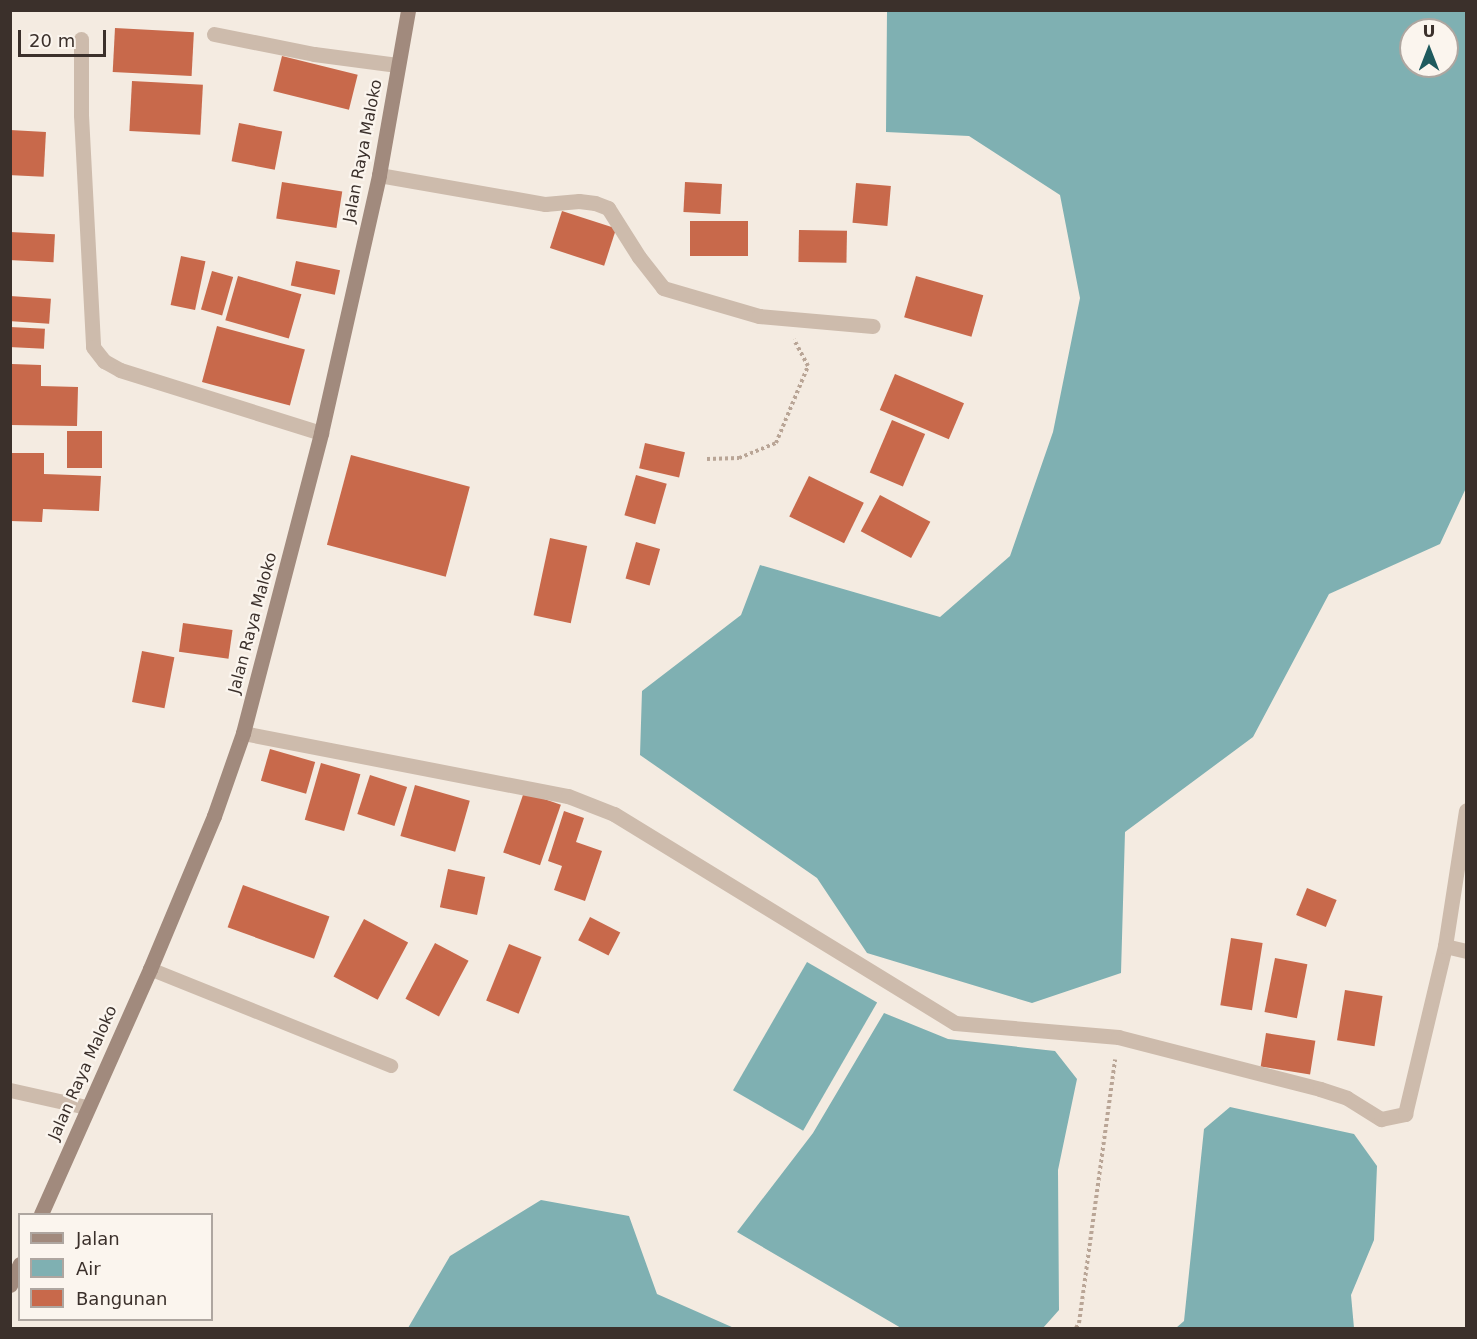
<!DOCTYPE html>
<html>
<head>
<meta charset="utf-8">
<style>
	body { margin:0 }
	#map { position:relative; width:1477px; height:1339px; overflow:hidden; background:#f4ebe1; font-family:"DejaVu Sans",sans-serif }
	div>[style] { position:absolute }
	.water>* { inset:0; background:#7fb0b2; transform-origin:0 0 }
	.building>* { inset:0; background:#c8694b; transform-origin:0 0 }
	.path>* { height:4px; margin-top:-2px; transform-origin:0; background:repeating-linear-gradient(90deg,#b9a596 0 3px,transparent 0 6px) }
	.lane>* { height:14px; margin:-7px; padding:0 7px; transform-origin:7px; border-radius:7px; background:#cdbbac }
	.street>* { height:15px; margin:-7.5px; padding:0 7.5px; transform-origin:7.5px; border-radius:7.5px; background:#cdbbac }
	.secondary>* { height:15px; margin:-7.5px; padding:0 7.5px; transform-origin:7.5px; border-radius:7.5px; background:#a18a7d }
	span { translate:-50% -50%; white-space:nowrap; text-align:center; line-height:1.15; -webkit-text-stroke:4.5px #fbf5ee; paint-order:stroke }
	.street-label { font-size:16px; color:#3b302b }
	.frame { position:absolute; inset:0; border:12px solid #3b302b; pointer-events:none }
	.legend { position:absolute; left:18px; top:1213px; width:195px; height:108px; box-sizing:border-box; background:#fbf5ee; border:2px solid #aea6a0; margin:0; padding:8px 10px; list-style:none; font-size:18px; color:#3b302b }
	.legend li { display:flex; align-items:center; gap:12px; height:30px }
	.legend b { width:30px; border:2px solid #aea6a0 }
	.north { position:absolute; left:1399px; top:18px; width:60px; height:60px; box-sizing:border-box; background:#fbf5ee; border:2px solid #aea6a0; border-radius:50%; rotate:0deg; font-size:16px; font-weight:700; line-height:24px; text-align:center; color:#3b302b }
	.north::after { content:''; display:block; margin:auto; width:21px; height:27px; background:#1f5a5e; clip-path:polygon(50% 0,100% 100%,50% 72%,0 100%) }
	.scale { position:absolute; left:18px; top:30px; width:88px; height:27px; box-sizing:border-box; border:3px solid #3b302b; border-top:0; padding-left:8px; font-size:18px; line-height:21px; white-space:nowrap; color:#3b302b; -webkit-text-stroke:4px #fbf5ee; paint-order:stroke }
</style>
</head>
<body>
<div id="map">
	<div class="water">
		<div style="clip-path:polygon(evenodd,887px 11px,1466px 11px,1466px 488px,1440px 544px,1329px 594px,1253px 737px,1125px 832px,1121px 973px,1032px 1003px,867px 953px,817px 878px,640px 755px,642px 691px,741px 615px,760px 565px,940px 617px,1010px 556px,1053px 432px,1080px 298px,1060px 195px,969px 136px,886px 132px,887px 11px,1411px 30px,1447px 30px,1447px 66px,1411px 66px,1411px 30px)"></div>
		<div style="left:807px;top:962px;width:81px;height:148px;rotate:30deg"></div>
		<div style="clip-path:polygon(884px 1013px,948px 1039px,1055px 1051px,1077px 1079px,1058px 1170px,1059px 1310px,1043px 1328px,901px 1328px,737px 1232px,813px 1133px)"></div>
		<div style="clip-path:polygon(1230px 1107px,1354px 1134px,1377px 1166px,1374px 1240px,1351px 1295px,1354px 1328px,1176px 1328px,1184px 1321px,1204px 1129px)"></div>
		<div style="clip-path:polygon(541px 1200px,629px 1216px,657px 1294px,734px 1328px,408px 1328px,450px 1256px)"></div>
	</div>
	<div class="building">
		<div style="left:115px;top:28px;width:79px;height:44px;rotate:3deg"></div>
		<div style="left:282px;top:56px;width:78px;height:36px;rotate:14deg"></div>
		<div style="left:132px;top:81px;width:71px;height:50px;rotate:3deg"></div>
		<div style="left:239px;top:123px;width:44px;height:39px;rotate:11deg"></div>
		<div style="left:10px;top:130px;width:36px;height:45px;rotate:3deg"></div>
		<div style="left:282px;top:182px;width:61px;height:37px;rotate:9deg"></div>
		<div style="left:685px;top:182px;width:37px;height:30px;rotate:3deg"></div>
		<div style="left:856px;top:183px;width:35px;height:40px;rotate:5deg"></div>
		<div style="left:562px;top:211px;width:57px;height:39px;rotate:18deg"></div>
		<div style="left:748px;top:221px;width:35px;height:58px;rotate:90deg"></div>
		<div style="left:799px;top:230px;width:48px;height:32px;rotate:1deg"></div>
		<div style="left:10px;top:232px;width:45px;height:28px;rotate:3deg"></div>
		<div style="left:181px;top:256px;width:25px;height:50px;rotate:12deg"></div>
		<div style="left:296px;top:261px;width:45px;height:25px;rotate:12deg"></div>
		<div style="left:212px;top:271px;width:22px;height:40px;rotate:16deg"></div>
		<div style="left:238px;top:276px;width:66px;height:46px;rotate:16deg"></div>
		<div style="left:916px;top:276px;width:70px;height:43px;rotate:16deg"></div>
		<div style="left:10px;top:296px;width:41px;height:25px;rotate:4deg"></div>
		<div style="left:217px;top:326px;width:91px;height:58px;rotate:15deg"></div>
		<div style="left:10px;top:327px;width:35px;height:20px;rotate:3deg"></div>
		<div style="clip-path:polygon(12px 364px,41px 365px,41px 386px,78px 387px,77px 426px,10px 425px)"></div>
		<div style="left:895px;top:374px;width:75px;height:39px;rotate:23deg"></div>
		<div style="left:892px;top:420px;width:36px;height:57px;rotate:23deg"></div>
		<div style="left:67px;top:431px;width:35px;height:37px"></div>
		<div style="left:645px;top:443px;width:41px;height:26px;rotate:13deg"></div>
		<div style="clip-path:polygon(10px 453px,44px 453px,44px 474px,101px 476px,99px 511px,43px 509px,42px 522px,10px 521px)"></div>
		<div style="left:351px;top:455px;width:123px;height:93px;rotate:15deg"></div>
		<div style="left:636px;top:475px;width:32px;height:42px;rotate:16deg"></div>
		<div style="left:809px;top:476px;width:61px;height:45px;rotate:26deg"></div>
		<div style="left:880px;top:495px;width:57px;height:41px;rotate:28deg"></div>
		<div style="left:550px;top:538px;width:38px;height:79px;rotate:12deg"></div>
		<div style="left:636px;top:542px;width:25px;height:38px;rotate:16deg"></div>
		<div style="left:183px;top:623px;width:50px;height:29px;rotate:8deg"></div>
		<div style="left:142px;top:651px;width:33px;height:52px;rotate:11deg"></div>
		<div style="left:270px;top:749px;width:47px;height:33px;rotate:16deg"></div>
		<div style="left:321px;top:763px;width:41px;height:59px;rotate:16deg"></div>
		<div style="left:370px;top:775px;width:39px;height:41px;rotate:18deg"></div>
		<div style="left:415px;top:785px;width:57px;height:53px;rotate:16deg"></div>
		<div style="left:524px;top:792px;width:39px;height:64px;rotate:19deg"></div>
		<div style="clip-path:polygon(564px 811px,584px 818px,576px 842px,602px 851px,585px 901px,554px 890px,562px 866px,548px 861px)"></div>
		<div style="left:448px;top:869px;width:38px;height:39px;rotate:12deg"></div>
		<div style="left:243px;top:885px;width:92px;height:45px;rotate:20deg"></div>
		<div style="left:1307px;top:888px;width:32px;height:29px;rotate:22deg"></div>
		<div style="left:590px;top:917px;width:34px;height:26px;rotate:27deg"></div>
		<div style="left:364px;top:919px;width:50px;height:65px;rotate:28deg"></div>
		<div style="left:1231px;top:938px;width:32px;height:68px;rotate:9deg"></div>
		<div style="left:435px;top:943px;width:38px;height:63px;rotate:28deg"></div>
		<div style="left:509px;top:944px;width:35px;height:61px;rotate:22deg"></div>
		<div style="left:1275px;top:958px;width:33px;height:55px;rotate:11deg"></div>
		<div style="left:1345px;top:990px;width:38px;height:51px;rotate:9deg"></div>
		<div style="left:1266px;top:1033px;width:50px;height:34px;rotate:9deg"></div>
	</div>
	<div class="path">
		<div style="left:707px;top:459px;width:32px;rotate:-2deg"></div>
		<div style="left:739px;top:458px;width:40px;rotate:-22deg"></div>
		<div style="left:776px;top:443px;width:83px;rotate:-67.4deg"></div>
		<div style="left:808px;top:366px;width:30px;rotate:-118deg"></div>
		<div style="left:1076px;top:1328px;width:6px;rotate:-59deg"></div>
		<div style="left:1079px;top:1323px;width:266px;rotate:-82.2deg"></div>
	</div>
	<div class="lane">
		<div style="left:150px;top:969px;width:260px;rotate:21.9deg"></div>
	</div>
	<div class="street">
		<div style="left:214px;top:34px;width:102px;rotate:11.3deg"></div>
		<div style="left:314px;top:54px;width:84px;rotate:7.5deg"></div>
		<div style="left:81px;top:39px;width:76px;rotate:90deg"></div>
		<div style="left:81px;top:115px;width:232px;rotate:87deg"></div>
		<div style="left:93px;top:347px;width:18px;rotate:52deg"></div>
		<div style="left:104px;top:361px;width:18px;rotate:29deg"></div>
		<div style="left:120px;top:370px;width:211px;rotate:17.4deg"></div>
		<div style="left:379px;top:175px;width:169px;rotate:9.9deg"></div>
		<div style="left:545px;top:204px;width:34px;rotate:-5deg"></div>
		<div style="left:579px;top:201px;width:16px;rotate:7deg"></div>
		<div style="left:595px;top:203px;width:14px;rotate:21deg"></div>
		<div style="left:608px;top:208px;width:58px;rotate:57.7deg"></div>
		<div style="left:639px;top:257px;width:39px;rotate:52deg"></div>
		<div style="left:663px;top:288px;width:100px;rotate:16.3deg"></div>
		<div style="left:759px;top:316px;width:114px;rotate:5deg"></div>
		<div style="left:243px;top:733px;width:331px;rotate:11deg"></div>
		<div style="left:568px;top:796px;width:49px;rotate:21.4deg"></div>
		<div style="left:614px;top:814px;width:400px;rotate:31.5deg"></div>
		<div style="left:955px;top:1023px;width:164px;rotate:4.9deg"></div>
		<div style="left:1118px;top:1037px;width:209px;rotate:14.4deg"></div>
		<div style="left:1320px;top:1089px;width:28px;rotate:18deg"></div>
		<div style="left:1347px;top:1098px;width:40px;rotate:32deg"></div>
		<div style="left:1381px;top:1119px;width:25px;rotate:-12deg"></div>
		<div style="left:1405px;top:1114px;width:173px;rotate:-76.6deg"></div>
		<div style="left:1445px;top:946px;width:137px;rotate:-81.2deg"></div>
		<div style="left:1445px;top:946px;width:22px;rotate:13deg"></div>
		<div style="left:10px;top:1090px;width:78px;rotate:12.6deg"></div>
	</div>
	<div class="secondary">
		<div style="left:41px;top:1214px;width:268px;rotate:-66deg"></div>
		<div style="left:150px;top:969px;width:166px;rotate:-67.3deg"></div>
		<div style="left:214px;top:816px;width:88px;rotate:-70.7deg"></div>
		<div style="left:243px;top:733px;width:310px;rotate:-75.4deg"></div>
		<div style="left:321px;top:433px;width:264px;rotate:-77.3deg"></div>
		<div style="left:379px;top:175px;width:168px;rotate:-80deg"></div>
		<div style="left:10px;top:1285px;width:23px;rotate:-65deg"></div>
	</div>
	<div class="street-label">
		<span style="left:363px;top:151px;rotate:-79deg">Jalan Raya Maloko</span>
		<span style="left:253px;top:623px;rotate:-75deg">Jalan Raya Maloko</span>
		<span style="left:83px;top:1073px;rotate:-66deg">Jalan Raya Maloko</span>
	</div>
	<div class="frame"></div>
	<ul class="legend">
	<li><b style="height:8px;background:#a18a7d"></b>Jalan</li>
	<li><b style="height:16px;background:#7fb0b2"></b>Air</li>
	<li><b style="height:16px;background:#c8694b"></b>Bangunan</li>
	</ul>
	<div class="north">U</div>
	<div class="scale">20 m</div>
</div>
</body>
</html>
